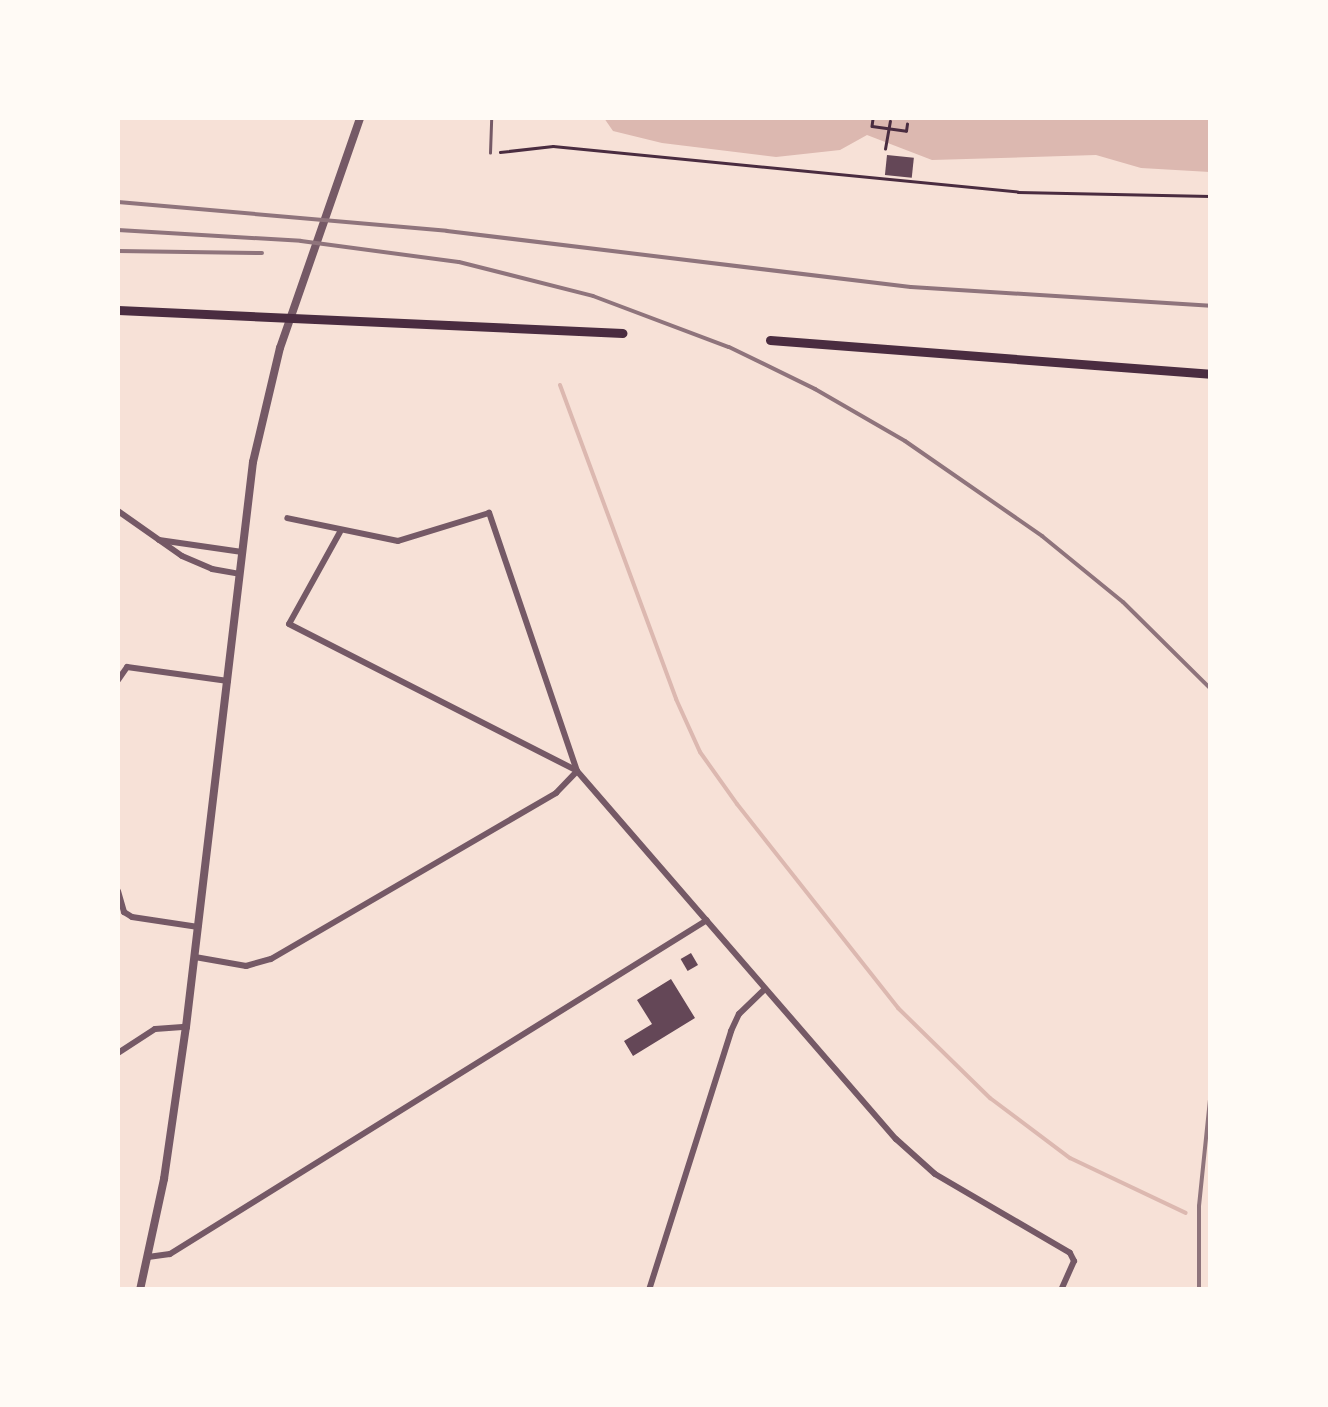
<!DOCTYPE html>
<html>
<head>
<meta charset="utf-8">
<style>
	body { margin:0 }
	#map { position:relative; width:1328px; height:1407px; overflow:hidden; background:#f7e1d7; font-family:"Open Sans",sans-serif }
	div>[style] { position:absolute }
	.water>* { inset:0; background:#dcb8b0 }
	.stream>* { height:4px; margin:-2px; padding:0 2px; transform-origin:2px; border-radius:2px; background:#dcb8b0 }
	.building>* { inset:0; background:#644757; transform-origin:0 0 }
	.path>* { height:2.5px; margin:-1.25px; padding:0 1.25px; transform-origin:1.25px; border-radius:1.25px; background:#4a2c40 }
	.service>* { height:2.5px; margin:-1.25px; padding:0 1.25px; transform-origin:1.25px; border-radius:1.25px; background:#755966 }
	.minor>* { height:6px; margin:-3px; padding:0 3px; transform-origin:3px; border-radius:3px; background:#755966 }
	.tertiary>* { height:8px; margin:-4px; padding:0 4px; transform-origin:4px; border-radius:4px; background:#755966 }
	.secondary>* { height:9px; margin:-4.5px; padding:0 4.5px; transform-origin:4.5px; border-radius:4.5px; background:#4a2c40 }
	.rail>* { height:4px; margin:-2px; padding:0 2px; transform-origin:2px; border-radius:2px; background:#8f747c }
	span { translate:-50% -50%; white-space:nowrap; text-align:center; line-height:1.15; -webkit-text-stroke:8px #fffaf5; paint-order:stroke }
	.frame { position:absolute; inset:0; border:120px solid #fffaf5; pointer-events:none }
</style>
</head>
<body>
<div id="map">
	<div class="water">
		<div style="clip-path:polygon(604px 118px,1210px 118px,1210px 172px,1141px 168px,1096px 155px,932px 160px,867px 135px,840px 150px,776px 157px,662px 143px,613px 131px)"></div>
	</div>
	<div class="stream">
		<div style="left:560px;top:385px;width:335px;rotate:69.7deg"></div>
		<div style="left:676px;top:699px;width:58px;rotate:65.6deg"></div>
		<div style="left:700px;top:752px;width:64px;rotate:54.6deg"></div>
		<div style="left:737px;top:804px;width:260px;rotate:51.7deg"></div>
		<div style="left:898px;top:1008px;width:129px;rotate:44.4deg"></div>
		<div style="left:990px;top:1098px;width:100px;rotate:36.9deg"></div>
		<div style="left:1070px;top:1158px;width:128px;rotate:25.4deg"></div>
	</div>
	<div class="building">
		<div style="left:887px;top:155px;width:27px;height:20px;rotate:6deg"></div>
		<div style="left:691px;top:953px;width:14px;height:12px;rotate:60deg"></div>
		<div style="clip-path:polygon(671px 979px,695px 1018px,633px 1056px,624px 1041px,652px 1024px,637px 1000px)"></div>
	</div>
	<div class="path">
		<div style="left:873px;top:119px;width:7px;rotate:98deg"></div>
		<div style="left:872px;top:126px;width:34px;rotate:8deg"></div>
		<div style="left:906px;top:131px;width:7px;rotate:-82deg"></div>
		<div style="left:885px;top:149px;width:28px;rotate:-80deg"></div>
		<div style="left:500px;top:152px;width:53px;rotate:-6.5deg"></div>
		<div style="left:553px;top:146px;width:467px;rotate:5.6deg"></div>
		<div style="left:1018px;top:192px;width:192px;rotate:1.2deg"></div>
	</div>
	<div class="service">
		<div style="left:490px;top:153px;width:35px;rotate:-88deg"></div>
	</div>
	<div class="minor">
		<div style="left:118px;top:511px;width:78px;rotate:35.1deg"></div>
		<div style="left:182px;top:556px;width:33px;rotate:23deg"></div>
		<div style="left:212px;top:569px;width:28px;rotate:10deg"></div>
		<div style="left:340px;top:532px;width:105px;rotate:119deg"></div>
		<div style="left:289px;top:624px;width:323px;rotate:27deg"></div>
		<div style="left:577px;top:771px;width:487px;rotate:49.1deg"></div>
		<div style="left:896px;top:1139px;width:52px;rotate:41.9deg"></div>
		<div style="left:935px;top:1174px;width:156px;rotate:30.3deg"></div>
		<div style="left:1070px;top:1253px;width:9px;rotate:63deg"></div>
		<div style="left:1074px;top:1261px;width:32px;rotate:114deg"></div>
		<div style="left:159px;top:540px;width:84px;rotate:8.2deg"></div>
		<div style="left:118px;top:680px;width:16px;rotate:-55deg"></div>
		<div style="left:127px;top:667px;width:102px;rotate:7.9deg"></div>
		<div style="left:118px;top:891px;width:22px;rotate:74deg"></div>
		<div style="left:124px;top:912px;width:9px;rotate:32deg"></div>
		<div style="left:132px;top:917px;width:67px;rotate:8.6deg"></div>
		<div style="left:195px;top:957px;width:52px;rotate:10deg"></div>
		<div style="left:246px;top:966px;width:26px;rotate:-16deg"></div>
		<div style="left:271px;top:959px;width:330px;rotate:-30.2deg"></div>
		<div style="left:556px;top:793px;width:30px;rotate:-46deg"></div>
		<div style="left:577px;top:771px;width:273px;rotate:-108.8deg"></div>
		<div style="left:489px;top:513px;width:95px;rotate:162.9deg"></div>
		<div style="left:398px;top:541px;width:113px;rotate:-168.3deg"></div>
		<div style="left:118px;top:1053px;width:44px;rotate:-33deg"></div>
		<div style="left:155px;top:1029px;width:31px;rotate:-4deg"></div>
		<div style="left:148px;top:1257px;width:22px;rotate:-8deg"></div>
		<div style="left:170px;top:1254px;width:632px;rotate:-31.88deg"></div>
		<div style="left:649px;top:1290px;width:272px;rotate:-72.4deg"></div>
		<div style="left:731px;top:1031px;width:19px;rotate:-65deg"></div>
		<div style="left:739px;top:1014px;width:36px;rotate:-44deg"></div>
	</div>
	<div class="tertiary">
		<div style="left:140px;top:1290px;width:114px;rotate:-77.8deg"></div>
		<div style="left:164px;top:1179px;width:154px;rotate:-81.8deg"></div>
		<div style="left:186px;top:1027px;width:569px;rotate:-83.24deg"></div>
		<div style="left:253px;top:462px;width:117px;rotate:-76.7deg"></div>
		<div style="left:280px;top:348px;width:244px;rotate:-70.8deg"></div>
	</div>
	<div class="secondary">
		<div style="left:118px;top:310px;width:505px;rotate:2.61deg"></div>
		<div style="left:770px;top:340px;width:441px;rotate:4.4deg"></div>
	</div>
	<div class="rail">
		<div style="left:118px;top:202px;width:330px;rotate:5deg"></div>
		<div style="left:447px;top:231px;width:467px;rotate:6.9deg"></div>
		<div style="left:911px;top:287px;width:300px;rotate:3.6deg"></div>
		<div style="left:118px;top:230px;width:183px;rotate:3.4deg"></div>
		<div style="left:301px;top:241px;width:159px;rotate:7.6deg"></div>
		<div style="left:459px;top:262px;width:138px;rotate:14.2deg"></div>
		<div style="left:593px;top:296px;width:145px;rotate:20.6deg"></div>
		<div style="left:729px;top:347px;width:96px;rotate:26deg"></div>
		<div style="left:815px;top:389px;width:104px;rotate:30deg"></div>
		<div style="left:905px;top:441px;width:167px;rotate:34.7deg"></div>
		<div style="left:1042px;top:536px;width:104px;rotate:39.2deg"></div>
		<div style="left:1123px;top:602px;width:122px;rotate:44.7deg"></div>
		<div style="left:118px;top:251px;width:144px;rotate:0.8deg"></div>
		<div style="left:1199px;top:1290px;width:84px;rotate:-90deg"></div>
		<div style="left:1199px;top:1206px;width:107px;rotate:-84.1deg"></div>
	</div>
	<div class="frame"></div>
</div>
</body>
</html>
